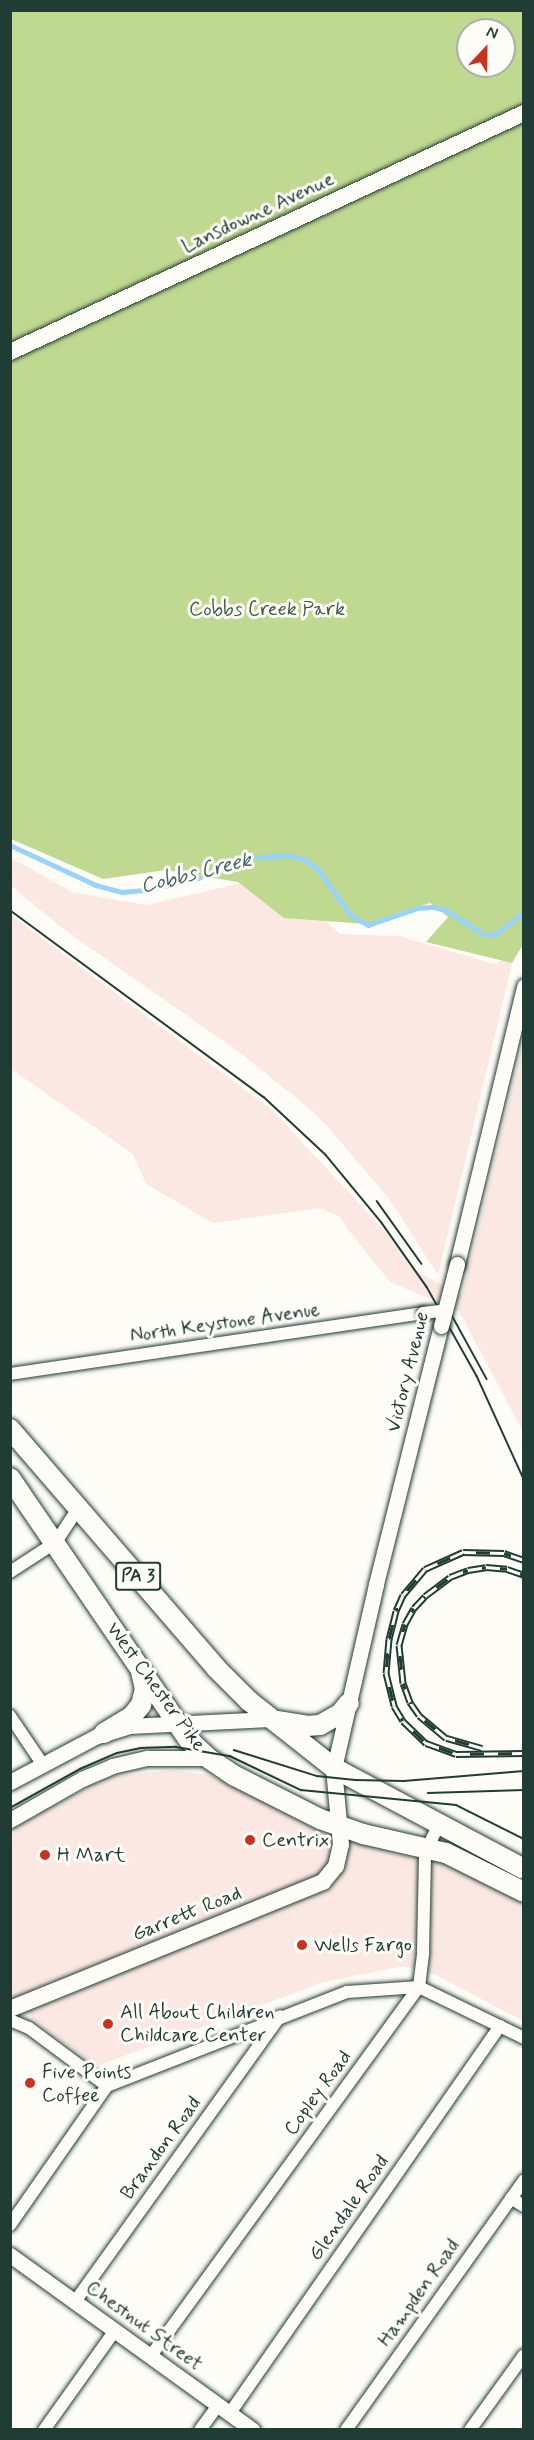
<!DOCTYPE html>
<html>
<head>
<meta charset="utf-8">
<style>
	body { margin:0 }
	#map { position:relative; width:534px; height:2440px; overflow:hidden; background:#fdfcf7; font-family:Mynerve,sans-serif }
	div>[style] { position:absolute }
	.built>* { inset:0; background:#fbe8e3 }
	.green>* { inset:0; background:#c0d990 }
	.stream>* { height:4.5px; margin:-2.25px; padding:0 2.25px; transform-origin:2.25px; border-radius:2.25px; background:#9ad3fa }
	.roads { filter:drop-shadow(0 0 2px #1f3d34) drop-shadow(0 0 2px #1f3d34) }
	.minor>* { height:12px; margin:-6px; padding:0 6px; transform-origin:6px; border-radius:6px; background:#fdfcf7 }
	.tertiary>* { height:15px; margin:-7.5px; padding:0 7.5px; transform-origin:7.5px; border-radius:7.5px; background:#fdfcf7 }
	.secondary>* { height:16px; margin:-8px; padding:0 8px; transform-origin:8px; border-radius:8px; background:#fdfcf7 }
	.primary>* { height:20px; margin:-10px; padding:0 10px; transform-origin:10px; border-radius:10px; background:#fdfcf7 }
	.tram>* { height:1.5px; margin:-0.75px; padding:0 0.75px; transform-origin:0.75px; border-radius:0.75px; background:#1f3d34 }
	.rail>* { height:7px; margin-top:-3.5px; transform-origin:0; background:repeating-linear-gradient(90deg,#fdfcf7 0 14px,#1f3d34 0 28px); box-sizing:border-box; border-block:2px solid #1f3d34 }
	.bridges { filter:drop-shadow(0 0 2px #1f3d34) drop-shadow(0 0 2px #1f3d34) }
	.minor-bridge>* { height:12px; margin:-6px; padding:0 6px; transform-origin:6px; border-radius:6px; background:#fdfcf7 }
	.tertiary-bridge>* { height:15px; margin:-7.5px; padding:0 7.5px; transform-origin:7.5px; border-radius:7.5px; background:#fdfcf7 }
	.dots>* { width:16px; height:16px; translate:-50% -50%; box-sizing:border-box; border:3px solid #fdfcf7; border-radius:50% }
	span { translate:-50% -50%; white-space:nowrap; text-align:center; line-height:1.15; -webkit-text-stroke:6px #fdfcf7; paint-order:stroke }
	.shield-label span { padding:2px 4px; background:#fdfcf7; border:2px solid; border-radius:4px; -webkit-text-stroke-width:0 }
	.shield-label { font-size:18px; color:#1f3d34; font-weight:700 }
	.street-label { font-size:20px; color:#1f3d34 }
	.park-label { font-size:20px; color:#3f5c46 }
	.poi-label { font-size:20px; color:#1f3d34 }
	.left { translate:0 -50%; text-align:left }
	.water-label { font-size:21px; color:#3e6266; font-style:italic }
	.frame { position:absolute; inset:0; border:12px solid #1f3d34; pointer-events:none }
	.north { position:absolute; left:456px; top:18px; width:60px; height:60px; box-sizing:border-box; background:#fdfcf7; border:2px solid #a4b0a9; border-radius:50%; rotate:22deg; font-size:16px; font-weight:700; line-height:24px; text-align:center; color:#1f3d34 }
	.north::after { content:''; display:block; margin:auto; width:21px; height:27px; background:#c8321e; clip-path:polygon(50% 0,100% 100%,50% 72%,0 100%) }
</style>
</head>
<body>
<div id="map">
	<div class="built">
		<div style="clip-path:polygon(10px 857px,72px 892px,146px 905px,251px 881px,285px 883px,340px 934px,400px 936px,494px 964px,514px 955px,438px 1275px,388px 1197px,317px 1115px,242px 1054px,66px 931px,11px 886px)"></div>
		<div style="clip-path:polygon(11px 915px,272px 1110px,383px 1229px,418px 1272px,462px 1295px,523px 1041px,523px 1432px,459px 1311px,390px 1282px,346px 1227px,341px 1217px,319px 1208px,213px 1223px,146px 1184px,133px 1154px,11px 1069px)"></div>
		<div style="clip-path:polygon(172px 1770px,208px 1775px,397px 1855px,442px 1860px,523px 1903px,523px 2021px,436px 1975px,404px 1966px,324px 1982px,97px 2066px,42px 2027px,11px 1996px,10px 1830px,108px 1777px)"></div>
	</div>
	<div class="green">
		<div style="clip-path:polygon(evenodd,10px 11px,523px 11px,524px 943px,512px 963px,426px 942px,448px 917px,430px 903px,367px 924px,284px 918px,238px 882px,166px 870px,103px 879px,11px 839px,10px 11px,468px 30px,504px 30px,504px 66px,468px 66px,468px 30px)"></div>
	</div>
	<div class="stream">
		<div style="left:10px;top:845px;width:95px;rotate:24.9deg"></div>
		<div style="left:96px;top:885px;width:27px;rotate:15deg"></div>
		<div style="left:122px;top:892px;width:24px;rotate:-5deg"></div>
		<div style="left:146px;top:890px;width:53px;rotate:-13deg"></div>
		<div style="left:198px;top:878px;width:50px;rotate:-23.5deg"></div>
		<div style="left:244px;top:858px;width:46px;rotate:-3.7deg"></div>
		<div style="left:290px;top:855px;width:15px;rotate:16deg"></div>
		<div style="left:304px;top:859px;width:16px;rotate:35deg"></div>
		<div style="left:317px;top:868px;width:58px;rotate:54.1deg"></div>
		<div style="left:351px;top:915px;width:20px;rotate:30deg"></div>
		<div style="left:368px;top:925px;width:53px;rotate:-18.8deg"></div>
		<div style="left:418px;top:908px;width:16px;rotate:-4deg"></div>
		<div style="left:434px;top:907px;width:12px;rotate:14deg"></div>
		<div style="left:446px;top:910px;width:46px;rotate:32.7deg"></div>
		<div style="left:485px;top:935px;width:11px;rotate:-5deg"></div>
		<div style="left:496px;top:934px;width:36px;rotate:-38deg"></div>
	</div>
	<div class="roads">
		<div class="minor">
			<div style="left:10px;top:1374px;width:417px;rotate:-8.4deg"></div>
			<div style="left:10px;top:1572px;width:55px;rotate:-33.1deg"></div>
			<div style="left:56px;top:1542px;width:42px;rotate:-56.7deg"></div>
			<div style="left:10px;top:1716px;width:59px;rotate:56deg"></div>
			<div style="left:10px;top:2020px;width:21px;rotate:23deg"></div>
			<div style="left:29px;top:2028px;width:97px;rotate:36.6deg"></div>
			<div style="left:107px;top:2086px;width:258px;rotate:-21.4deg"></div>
			<div style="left:347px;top:1992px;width:72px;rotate:-4deg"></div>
			<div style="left:419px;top:1987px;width:117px;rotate:25.9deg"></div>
			<div style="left:511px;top:2198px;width:15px;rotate:32deg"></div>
			<div style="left:10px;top:2225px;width:169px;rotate:-55.1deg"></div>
			<div style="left:74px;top:2303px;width:353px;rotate:-54.3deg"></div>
			<div style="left:150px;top:2357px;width:457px;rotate:-54deg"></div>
			<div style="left:419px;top:1987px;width:35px;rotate:-83deg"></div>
			<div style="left:423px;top:1952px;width:99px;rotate:-88.8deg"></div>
			<div style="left:425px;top:1853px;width:32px;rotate:-64deg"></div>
			<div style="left:230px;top:2413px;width:472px;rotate:-55.1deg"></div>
			<div style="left:44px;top:2430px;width:120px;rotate:-54.5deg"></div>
			<div style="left:200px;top:2430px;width:31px;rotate:-54deg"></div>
			<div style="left:346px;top:2430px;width:307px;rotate:-54.5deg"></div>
			<div style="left:470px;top:2430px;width:92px;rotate:-54.2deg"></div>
		</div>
		<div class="tertiary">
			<div style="left:457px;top:1264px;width:286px;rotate:-76.4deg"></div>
			<div style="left:334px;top:1768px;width:189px;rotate:-77.1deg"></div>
			<div style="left:376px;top:1584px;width:266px;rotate:-75.9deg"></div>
			<div style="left:10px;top:1782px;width:98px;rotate:-27.9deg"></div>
			<div style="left:97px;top:1736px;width:34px;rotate:-17deg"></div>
			<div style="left:129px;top:1726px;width:141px;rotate:-2.8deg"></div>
			<div style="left:10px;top:1820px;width:83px;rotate:-29.7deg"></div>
			<div style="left:82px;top:1779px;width:33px;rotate:-23deg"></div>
			<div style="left:112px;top:1766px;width:37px;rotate:-13deg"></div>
			<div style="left:148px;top:1758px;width:60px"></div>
			<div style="left:10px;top:2255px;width:299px;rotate:35.8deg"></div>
		</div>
		<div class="secondary">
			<div style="left:10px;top:352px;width:567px;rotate:-24.94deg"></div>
			<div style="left:10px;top:2009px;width:338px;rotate:-22.1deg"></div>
			<div style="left:323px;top:1882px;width:21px;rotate:-51deg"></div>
			<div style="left:336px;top:1866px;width:22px;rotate:-77deg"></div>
			<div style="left:341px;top:1845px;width:77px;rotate:-95.2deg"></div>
		</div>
		<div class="primary">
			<div style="left:10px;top:1429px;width:316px;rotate:49.2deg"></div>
			<div style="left:216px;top:1668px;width:47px;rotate:45deg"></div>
			<div style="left:249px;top:1701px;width:108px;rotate:38.2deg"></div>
			<div style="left:334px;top:1768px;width:215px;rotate:28deg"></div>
			<div style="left:10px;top:1478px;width:317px;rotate:55.7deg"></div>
			<div style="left:189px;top:1740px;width:26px;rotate:43deg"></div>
			<div style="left:208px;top:1758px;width:32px;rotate:34deg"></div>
			<div style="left:235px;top:1776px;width:95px;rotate:26.8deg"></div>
			<div style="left:320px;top:1819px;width:46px;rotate:19.2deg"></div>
			<div style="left:363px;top:1834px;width:85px;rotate:12.9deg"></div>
			<div style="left:446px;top:1853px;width:87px;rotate:26.6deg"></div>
			<div style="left:277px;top:1721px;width:30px;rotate:9deg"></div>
			<div style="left:307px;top:1726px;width:13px;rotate:-4deg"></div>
			<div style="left:320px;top:1725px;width:23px;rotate:-29deg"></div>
			<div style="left:340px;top:1714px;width:14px;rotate:-51deg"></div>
			<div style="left:104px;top:1733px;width:33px;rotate:-31deg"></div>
			<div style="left:132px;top:1716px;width:14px;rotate:-51deg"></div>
			<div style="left:141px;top:1705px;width:16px;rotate:-76deg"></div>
			<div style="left:145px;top:1689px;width:17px;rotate:-103deg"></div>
		</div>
	</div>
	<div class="tram">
		<div style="left:10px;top:910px;width:315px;rotate:36.4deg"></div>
		<div style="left:264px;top:1097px;width:85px;rotate:43.1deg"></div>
		<div style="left:326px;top:1155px;width:88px;rotate:50.5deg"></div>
		<div style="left:382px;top:1223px;width:78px;rotate:54.9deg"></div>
		<div style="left:427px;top:1287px;width:102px;rotate:60.7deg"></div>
		<div style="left:477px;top:1376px;width:113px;rotate:65.5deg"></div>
		<div style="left:377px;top:1201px;width:77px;rotate:54.5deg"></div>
		<div style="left:447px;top:1306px;width:83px;rotate:61.3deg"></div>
		<div style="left:234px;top:1750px;width:87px;rotate:17.4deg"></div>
		<div style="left:317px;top:1776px;width:38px;rotate:6deg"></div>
		<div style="left:355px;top:1780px;width:49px;rotate:1.2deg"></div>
		<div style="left:404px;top:1781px;width:120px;rotate:-4.8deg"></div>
		<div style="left:428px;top:1793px;width:96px;rotate:-1.8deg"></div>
		<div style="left:10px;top:1808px;width:80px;rotate:-29.1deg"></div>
		<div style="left:80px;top:1769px;width:40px;rotate:-23.4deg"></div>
		<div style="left:117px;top:1753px;width:24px;rotate:-12deg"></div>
		<div style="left:140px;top:1748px;width:36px;rotate:-2deg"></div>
		<div style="left:176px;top:1747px;width:55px;rotate:9.5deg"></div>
		<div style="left:230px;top:1756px;width:79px;rotate:25.6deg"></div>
		<div style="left:301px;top:1790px;width:156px;rotate:5.5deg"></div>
		<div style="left:456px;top:1805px;width:76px;rotate:26.6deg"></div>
	</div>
	<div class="rail">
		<div style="left:524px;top:1560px;width:21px;rotate:-161deg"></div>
		<div style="left:504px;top:1553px;width:41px;rotate:-178.6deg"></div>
		<div style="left:463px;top:1552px;width:42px;rotate:155.9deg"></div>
		<div style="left:425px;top:1569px;width:34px;rotate:130deg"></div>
		<div style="left:403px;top:1595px;width:17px;rotate:114deg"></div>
		<div style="left:396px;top:1611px;width:29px;rotate:104deg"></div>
		<div style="left:389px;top:1639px;width:34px;rotate:95deg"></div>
		<div style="left:386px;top:1673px;width:34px;rotate:76deg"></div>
		<div style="left:394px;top:1706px;width:17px;rotate:59deg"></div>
		<div style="left:403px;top:1721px;width:32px;rotate:44deg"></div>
		<div style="left:426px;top:1743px;width:32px;rotate:20deg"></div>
		<div style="left:456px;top:1754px;width:68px;rotate:-0.8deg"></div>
		<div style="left:482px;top:1748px;width:37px;rotate:-164deg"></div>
		<div style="left:446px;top:1738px;width:35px;rotate:-140deg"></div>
		<div style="left:419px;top:1715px;width:16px;rotate:-125deg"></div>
		<div style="left:410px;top:1702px;width:20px;rotate:-110deg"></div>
		<div style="left:403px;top:1683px;width:38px;rotate:-96deg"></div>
		<div style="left:399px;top:1645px;width:22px;rotate:-74deg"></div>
		<div style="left:405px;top:1624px;width:18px;rotate:-61deg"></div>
		<div style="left:414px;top:1608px;width:16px;rotate:-47deg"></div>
		<div style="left:425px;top:1596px;width:31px;rotate:-37deg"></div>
		<div style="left:450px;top:1577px;width:19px;rotate:-21deg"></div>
		<div style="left:468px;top:1570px;width:18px;rotate:-9deg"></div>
		<div style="left:486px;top:1567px;width:21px;rotate:5deg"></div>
		<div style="left:507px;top:1569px;width:18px;rotate:19deg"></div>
	</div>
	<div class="bridges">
		<div class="minor-bridge">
			<div style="left:423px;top:1313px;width:23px;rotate:-7deg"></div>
		</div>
		<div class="tertiary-bridge">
			<div style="left:441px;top:1326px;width:64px;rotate:-75.5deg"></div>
		</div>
	</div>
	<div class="dots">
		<div style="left:250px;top:1840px;background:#c8321e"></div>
		<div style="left:45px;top:1855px;background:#c8321e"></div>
		<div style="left:302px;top:1945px;background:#c8321e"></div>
		<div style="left:108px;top:2024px;background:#c8321e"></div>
		<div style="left:30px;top:2083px;background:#c8321e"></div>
	</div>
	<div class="shield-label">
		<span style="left:138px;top:1576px">PA 3</span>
	</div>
	<div class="street-label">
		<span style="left:258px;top:213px;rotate:-25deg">Lansdowne Avenue</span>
		<span style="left:225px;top:1323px;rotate:-8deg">North Keystone Avenue</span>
		<span style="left:408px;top:1372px;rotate:-76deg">Victory Avenue</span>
		<span style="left:156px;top:1687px;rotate:54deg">West Chester Pike</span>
		<span style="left:187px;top:1914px;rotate:-22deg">Garrett Road</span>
		<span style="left:318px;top:2093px;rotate:-54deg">Copley Road</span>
		<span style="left:161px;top:2148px;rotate:-54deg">Brandon Road</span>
		<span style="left:349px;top:2208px;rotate:-55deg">Glendale Road</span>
		<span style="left:419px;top:2293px;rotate:-55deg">Hampden Road</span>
		<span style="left:144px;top:2326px;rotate:36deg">Chestnut Street</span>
	</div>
	<div class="park-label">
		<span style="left:267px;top:609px">Cobbs Creek Park</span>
	</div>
	<div class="poi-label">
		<span class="left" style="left:262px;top:1840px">Centrix</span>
		<span class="left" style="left:57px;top:1855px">H Mart</span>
		<span class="left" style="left:314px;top:1945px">Wells Fargo</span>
		<span class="left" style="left:120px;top:2024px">All About Children<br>Childcare Center</span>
		<span class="left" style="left:42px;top:2084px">Five Points<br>Coffee</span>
	</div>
	<div class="water-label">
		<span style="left:196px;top:873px;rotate:-14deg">Cobbs Creek</span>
	</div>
	<div class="frame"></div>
	<div class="north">N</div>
</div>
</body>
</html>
